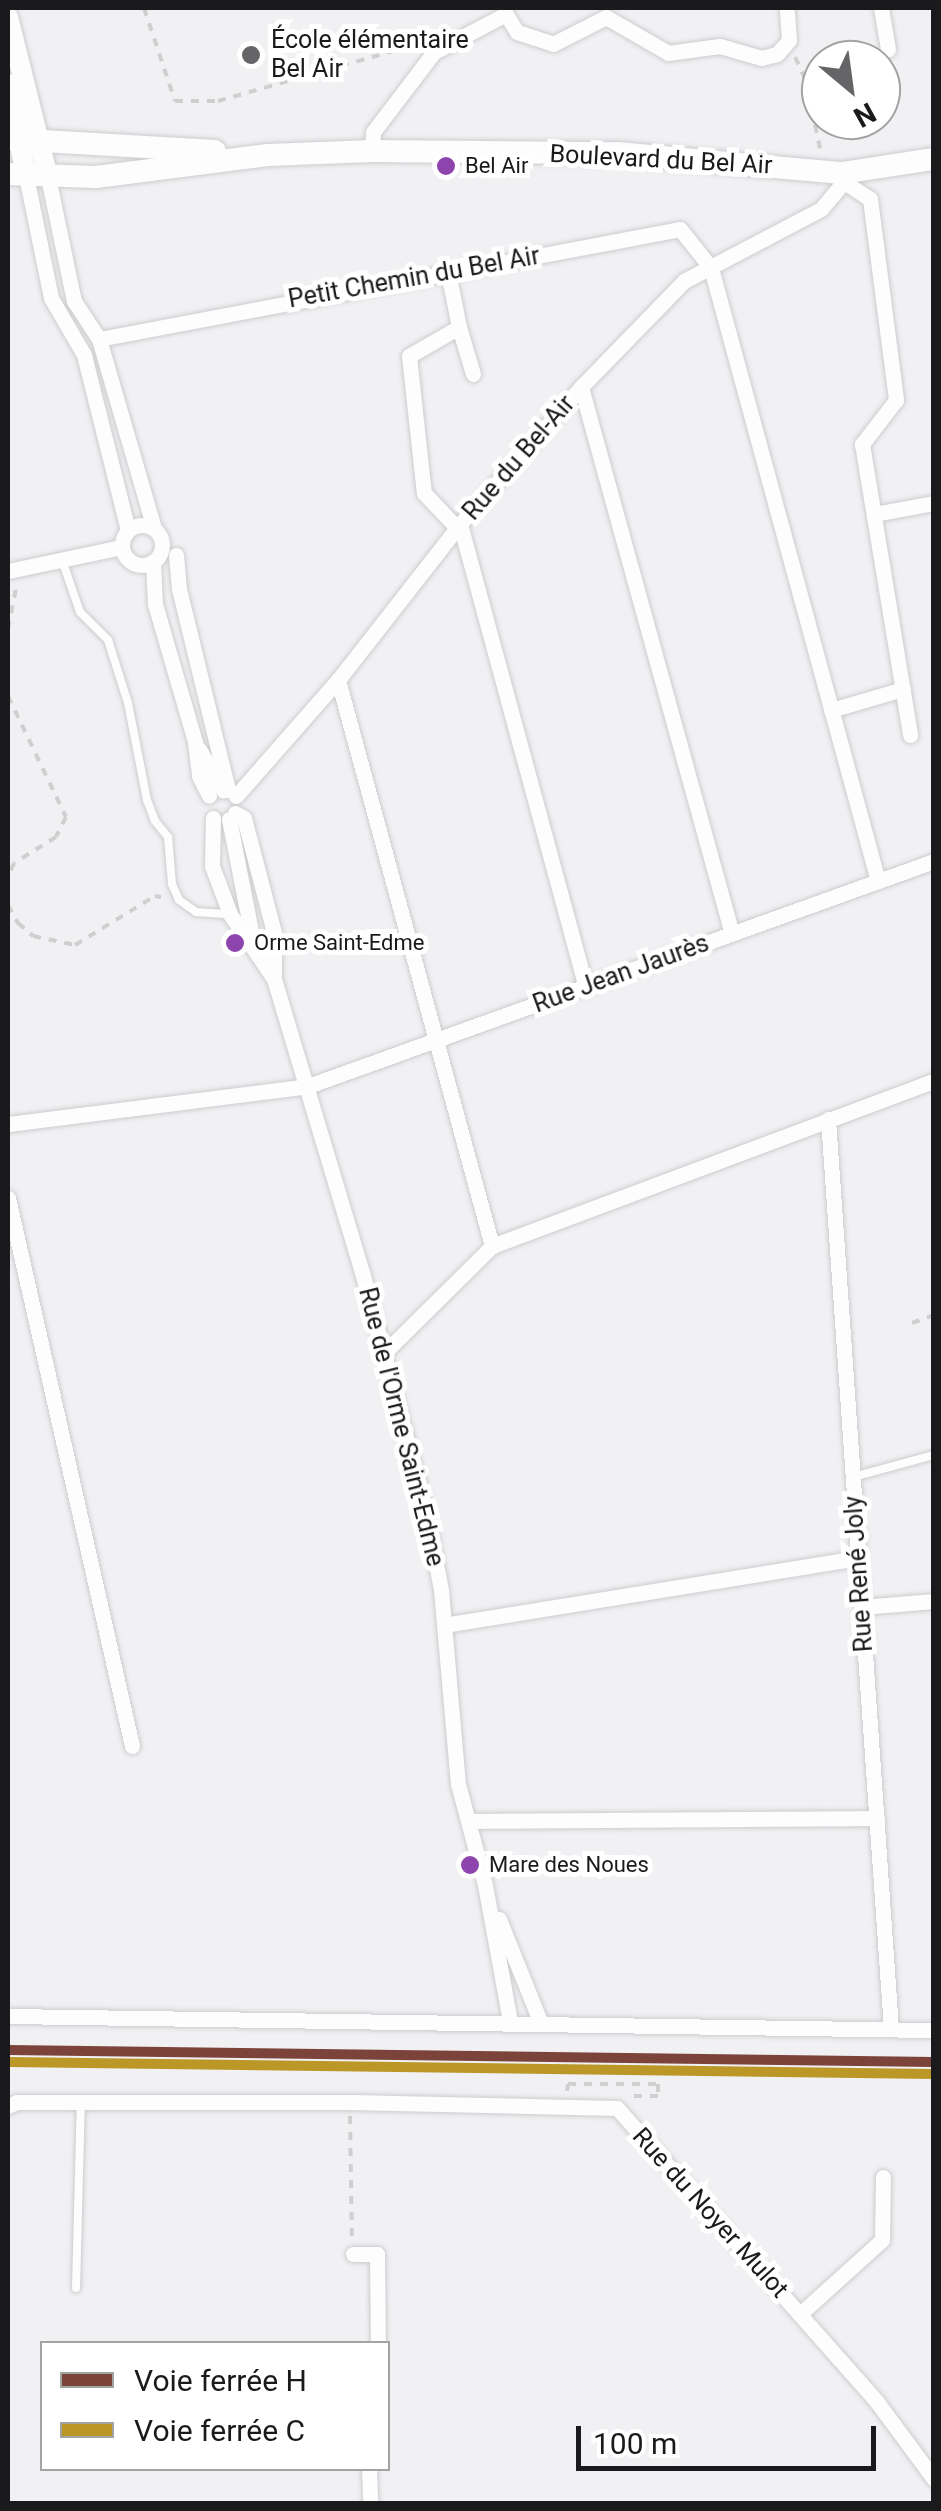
<!DOCTYPE html>
<html>
<head>
<meta charset="utf-8">
<style>
	body { margin:0 }
	#map { position:relative; width:941px; height:2511px; overflow:hidden; background:#f1f0f3; font-family:Roboto,sans-serif }
	div>[style] { position:absolute }
	.path>* { height:4px; margin-top:-2px; transform-origin:0; background:repeating-linear-gradient(90deg,#cfcfd0 0 8px,transparent 0 16px) }
	.roads { filter:drop-shadow(0 0 2px #cdcdcf) drop-shadow(0 0 2px #cdcdcf) }
	.service>* { height:8px; margin:-4px; padding:0 4px; transform-origin:4px; border-radius:4px; background:#fdfdfd }
	.minor>* { height:15px; margin:-7.5px; padding:0 7.5px; transform-origin:7.5px; border-radius:7.5px; background:#fdfdfd }
	.minor>.ring { margin:-7.5px; padding:0; box-sizing:content-box; background:none; border:15px solid #fdfdfd; border-radius:50% }
	.tertiary>* { height:20px; margin:-10px; padding:0 10px; transform-origin:10px; border-radius:10px; background:#fdfdfd }
	.secondary>* { height:22px; margin:-11px; padding:0 11px; transform-origin:11px; border-radius:11px; background:#fdfdfd }
	.rail-1>* { height:10px; margin:-5px; padding:0 5px; transform-origin:5px; border-radius:5px; background:#7b4339 }
	.rail-2>* { height:10px; margin:-5px; padding:0 5px; transform-origin:5px; border-radius:5px; background:#ba9727 }
	.dots>* { width:28px; height:28px; translate:-50% -50%; box-sizing:border-box; border:5px solid #fff; border-radius:50% }
	span { translate:-50% -50%; white-space:nowrap; text-align:center; line-height:1.15; -webkit-text-stroke:10px #fff; paint-order:stroke }
	.bus-label { font-size:22px; color:#1a1a1c }
	.left { translate:0 -50%; text-align:left }
	.poi-label { font-size:25px; color:#1a1a1c }
	.street-label { font-size:25px; color:#1a1a1c }
	.frame { position:absolute; inset:0; border:10px solid #1a1a1c; pointer-events:none }
	.legend { position:absolute; left:40px; top:2341px; width:350px; height:130px; box-sizing:border-box; background:#fff; border:2px solid #a3a3a4; margin:0; padding:12px 18px; list-style:none; font-size:30px; color:#1a1a1c }
	.legend li { display:flex; align-items:center; gap:20px; height:50px }
	.legend b { width:50px; border:2px solid #a3a3a4 }
	.north { position:absolute; left:801px; top:40px; width:100px; height:100px; box-sizing:border-box; background:#fff; border:2px solid #a3a3a4; border-radius:50%; rotate:151deg; font-size:28px; font-weight:700; line-height:40px; text-align:center; color:#1a1a1c }
	.north::after { content:''; display:block; margin:auto; width:35px; height:45px; background:#656567; clip-path:polygon(50% 0,100% 100%,50% 72%,0 100%) }
	.scale { position:absolute; left:576px; top:2426px; width:300px; height:45px; box-sizing:border-box; border:5px solid #1a1a1c; border-top:0; padding-left:12px; font-size:30px; line-height:35px; white-space:nowrap; color:#1a1a1c; -webkit-text-stroke:8px #fff; paint-order:stroke }
</style>
</head>
<body>
<div id="map">
	<div class="path">
		<div style="left:144px;top:8px;width:98px;rotate:71.6deg"></div>
		<div style="left:175px;top:101px;width:43px"></div>
		<div style="left:218px;top:101px;width:208px;rotate:-15.9deg"></div>
		<div style="left:795px;top:57px;width:23px;rotate:65deg"></div>
		<div style="left:805px;top:78px;width:72px;rotate:77.9deg"></div>
		<div style="left:8px;top:629px;width:42px;rotate:-79deg"></div>
		<div style="left:8px;top:696px;width:134px;rotate:64.4deg"></div>
		<div style="left:66px;top:817px;width:22px;rotate:117deg"></div>
		<div style="left:56px;top:837px;width:49px;rotate:148.2deg"></div>
		<div style="left:14px;top:863px;width:15px;rotate:113deg"></div>
		<div style="left:8px;top:888px;width:17px;rotate:90deg"></div>
		<div style="left:8px;top:905px;width:21px;rotate:61deg"></div>
		<div style="left:18px;top:923px;width:20px;rotate:41deg"></div>
		<div style="left:33px;top:936px;width:43px;rotate:12.1deg"></div>
		<div style="left:75px;top:945px;width:94px;rotate:-31.5deg"></div>
		<div style="left:155px;top:896px;width:6px;rotate:9deg"></div>
		<div style="left:912px;top:1323px;width:23px;rotate:-20deg"></div>
		<div style="left:567px;top:2091px;width:7px;rotate:-82deg"></div>
		<div style="left:568px;top:2084px;width:90px"></div>
		<div style="left:658px;top:2084px;width:12px;rotate:90deg"></div>
		<div style="left:658px;top:2096px;width:26px;rotate:180deg"></div>
		<div style="left:350px;top:2116px;width:121px;rotate:89.1deg"></div>
	</div>
	<div class="roads">
		<div class="service">
			<div style="left:62px;top:560px;width:55px;rotate:70.9deg"></div>
			<div style="left:80px;top:612px;width:40px;rotate:45deg"></div>
			<div style="left:108px;top:640px;width:66px;rotate:72.4deg"></div>
			<div style="left:128px;top:703px;width:99px;rotate:78.9deg"></div>
			<div style="left:147px;top:800px;width:22px;rotate:69deg"></div>
			<div style="left:155px;top:821px;width:21px;rotate:51deg"></div>
			<div style="left:168px;top:837px;width:47px;rotate:85.1deg"></div>
			<div style="left:172px;top:884px;width:17px;rotate:66deg"></div>
			<div style="left:179px;top:900px;width:21px;rotate:35deg"></div>
			<div style="left:196px;top:912px;width:32px;rotate:4deg"></div>
			<div style="left:853px;top:1477px;width:84px;rotate:-15.2deg"></div>
			<div style="left:76px;top:2288px;width:186px;rotate:-88.5deg"></div>
		</div>
		<div class="minor">
			<div style="left:881px;top:8px;width:42px;rotate:80.3deg"></div>
			<div style="left:372px;top:151px;width:19px;rotate:-87deg"></div>
			<div style="left:373px;top:132px;width:101px;rotate:-52.7deg"></div>
			<div style="left:434px;top:52px;width:81px;rotate:-27.8deg"></div>
			<div style="left:506px;top:14px;width:21px;rotate:59deg"></div>
			<div style="left:517px;top:32px;width:38px;rotate:18deg"></div>
			<div style="left:553px;top:44px;width:59px;rotate:-27deg"></div>
			<div style="left:606px;top:17px;width:72px;rotate:30.1deg"></div>
			<div style="left:668px;top:53px;width:52px;rotate:-7.7deg"></div>
			<div style="left:720px;top:46px;width:43px;rotate:16.3deg"></div>
			<div style="left:761px;top:58px;width:16px;rotate:-14deg"></div>
			<div style="left:777px;top:54px;width:18px;rotate:-49deg"></div>
			<div style="left:789px;top:40px;width:32px;rotate:-94deg"></div>
			<div style="left:26px;top:176px;width:125px;rotate:78.4deg"></div>
			<div style="left:51px;top:298px;width:66px;rotate:59.9deg"></div>
			<div style="left:84px;top:355px;width:180px;rotate:75.9deg"></div>
			<div style="left:48px;top:177px;width:127px;rotate:78.2deg"></div>
			<div style="left:74px;top:301px;width:45px;rotate:56.7deg"></div>
			<div style="left:99px;top:339px;width:197px;rotate:73.8deg"></div>
			<div style="left:844px;top:182px;width:31px;rotate:33deg"></div>
			<div style="left:870px;top:199px;width:203px;rotate:82.6deg"></div>
			<div style="left:896px;top:400px;width:56px;rotate:127.7deg"></div>
			<div style="left:862px;top:444px;width:295px;rotate:80.6deg"></div>
			<div style="left:448px;top:272px;width:56px;rotate:78.7deg"></div>
			<div style="left:459px;top:327px;width:58px;rotate:149.9deg"></div>
			<div style="left:409px;top:356px;width:138px;rotate:83.8deg"></div>
			<div style="left:424px;top:493px;width:48px;rotate:46.7deg"></div>
			<div style="left:459px;top:327px;width:49px;rotate:73.4deg"></div>
			<div style="left:99px;top:339px;width:591px;rotate:-10.72deg"></div>
			<div style="left:680px;top:229px;width:50px;rotate:51.5deg"></div>
			<div style="left:711px;top:268px;width:635px;rotate:74.76deg"></div>
			<div style="left:581px;top:387px;width:567px;rotate:74.57deg"></div>
			<div style="left:874px;top:514px;width:61px;rotate:-10.4deg"></div>
			<div style="left:460px;top:524px;width:481px;rotate:74.8deg"></div>
			<div class="ring" style="left:122px;top:525px;width:25px;height:25px"></div>
			<div style="left:176px;top:555px;width:34px;rotate:85deg"></div>
			<div style="left:179px;top:589px;width:207px;rotate:76.3deg"></div>
			<div style="left:153px;top:562px;width:42px;rotate:87.3deg"></div>
			<div style="left:155px;top:604px;width:144px;rotate:73.8deg"></div>
			<div style="left:195px;top:742px;width:34px;rotate:83deg"></div>
			<div style="left:199px;top:776px;width:22px;rotate:63deg"></div>
			<div style="left:8px;top:571px;width:116px;rotate:-12deg"></div>
			<div style="left:338px;top:680px;width:587px;rotate:74.78deg"></div>
			<div style="left:831px;top:710px;width:75px;rotate:-16.3deg"></div>
			<div style="left:199px;top:749px;width:48px;rotate:59.7deg"></div>
			<div style="left:236px;top:796px;width:154px;rotate:-48.7deg"></div>
			<div style="left:338px;top:680px;width:198px;rotate:-52deg"></div>
			<div style="left:460px;top:524px;width:183px;rotate:-48.5deg"></div>
			<div style="left:581px;top:387px;width:148px;rotate:-45.8deg"></div>
			<div style="left:684px;top:281px;width:155px;rotate:-27.7deg"></div>
			<div style="left:821px;top:209px;width:35px;rotate:-50deg"></div>
			<div style="left:235px;top:813px;width:10px;rotate:29deg"></div>
			<div style="left:244px;top:818px;width:118px;rotate:75.3deg"></div>
			<div style="left:274px;top:932px;width:43px;rotate:90deg"></div>
			<div style="left:213px;top:818px;width:48px;rotate:91.2deg"></div>
			<div style="left:212px;top:866px;width:51px;rotate:69.4deg"></div>
			<div style="left:230px;top:914px;width:78px;rotate:55.9deg"></div>
			<div style="left:274px;top:979px;width:306px;rotate:73.3deg"></div>
			<div style="left:362px;top:1272px;width:253px;rotate:75.1deg"></div>
			<div style="left:427px;top:1517px;width:74px;rotate:79.1deg"></div>
			<div style="left:441px;top:1590px;width:195px;rotate:85deg"></div>
			<div style="left:458px;top:1784px;width:105px;rotate:75deg"></div>
			<div style="left:485px;top:1885px;width:138px;rotate:79.6deg"></div>
			<div style="left:229px;top:819px;width:124px;rotate:78.9deg"></div>
			<div style="left:828px;top:1119px;width:912px;rotate:86.04deg"></div>
			<div style="left:8px;top:1124px;width:302px;rotate:-7.2deg"></div>
			<div style="left:308px;top:1086px;width:665px;rotate:-19.77deg"></div>
			<div style="left:8px;top:1198px;width:562px;rotate:77.25deg"></div>
			<div style="left:385px;top:1352px;width:151px;rotate:-44.7deg"></div>
			<div style="left:492px;top:1246px;width:472px;rotate:-20.5deg"></div>
			<div style="left:862px;top:1607px;width:72px;rotate:-4.8deg"></div>
			<div style="left:444px;top:1625px;width:419px;rotate:-9.2deg"></div>
			<div style="left:470px;top:1821px;width:407px;rotate:-0.4deg"></div>
			<div style="left:499px;top:1919px;width:110px;rotate:68.1deg"></div>
			<div style="left:8px;top:2016px;width:926px;rotate:0.87deg"></div>
			<div style="left:8px;top:2106px;width:10px;rotate:-24deg"></div>
			<div style="left:17px;top:2102px;width:333px"></div>
			<div style="left:350px;top:2102px;width:267px;rotate:1.3deg"></div>
			<div style="left:617px;top:2108px;width:392px;rotate:48.5deg"></div>
			<div style="left:877px;top:2402px;width:96px;rotate:53.5deg"></div>
			<div style="left:353px;top:2254px;width:24px"></div>
			<div style="left:377px;top:2254px;width:90px;rotate:89.4deg"></div>
			<div style="left:800px;top:2314px;width:110px;rotate:-42.1deg"></div>
			<div style="left:882px;top:2240px;width:63px;rotate:-89.1deg"></div>
			<div style="left:369px;top:2468px;width:36px;rotate:88deg"></div>
		</div>
		<div class="tertiary">
			<div style="left:8px;top:17px;width:165px;rotate:76deg"></div>
			<div style="left:8px;top:84px;width:94px;rotate:78.9deg"></div>
		</div>
		<div class="secondary">
			<div style="left:8px;top:139px;width:207px;rotate:3.3deg"></div>
			<div style="left:8px;top:174px;width:88px;rotate:2deg"></div>
			<div style="left:96px;top:177px;width:173px;rotate:-7.3deg"></div>
			<div style="left:268px;top:155px;width:104px;rotate:-2.2deg"></div>
			<div style="left:372px;top:151px;width:245px;rotate:0.5deg"></div>
			<div style="left:617px;top:153px;width:226px;rotate:5.1deg"></div>
			<div style="left:842px;top:173px;width:93px;rotate:-8.7deg"></div>
		</div>
	</div>
	<div class="rail-1">
		<div style="left:8px;top:2050px;width:926px;rotate:0.74deg"></div>
	</div>
	<div class="rail-2">
		<div style="left:8px;top:2062px;width:926px;rotate:0.74deg"></div>
	</div>
	<div class="dots">
		<div style="left:251px;top:55px;background:#656567"></div>
		<div style="left:446px;top:166px;background:#8e44ad"></div>
		<div style="left:235px;top:943px;background:#8e44ad"></div>
		<div style="left:470px;top:1865px;background:#8e44ad"></div>
	</div>
	<div class="bus-label">
		<span class="left" style="left:465px;top:166px">Bel Air</span>
		<span class="left" style="left:254px;top:943px">Orme Saint-Edme</span>
		<span class="left" style="left:489px;top:1865px">Mare des Noues</span>
	</div>
	<div class="poi-label">
		<span class="left" style="left:271px;top:55px">École élémentaire<br>Bel Air</span>
	</div>
	<div class="street-label">
		<span style="left:661px;top:160px;rotate:3deg">Boulevard du Bel Air</span>
		<span style="left:414px;top:278px;rotate:-10deg">Petit Chemin du Bel Air</span>
		<span style="left:519px;top:458px;rotate:-49deg">Rue du Bel-Air</span>
		<span style="left:621px;top:974px;rotate:-20deg">Rue Jean Jaurès</span>
		<span style="left:401px;top:1427px;rotate:76deg">Rue de l'Orme Saint-Edme</span>
		<span style="left:859px;top:1574px;rotate:-94deg">Rue René Joly</span>
		<span style="left:710px;top:2213px;rotate:48deg">Rue du Noyer Mulot</span>
	</div>
	<div class="frame"></div>
	<ul class="legend">
	<li><b style="height:12px;background:#7b4339"></b>Voie ferrée H</li>
	<li><b style="height:12px;background:#ba9727"></b>Voie ferrée C</li>
	</ul>
	<div class="north">N</div>
	<div class="scale">100 m</div>
</div>
</body>
</html>
